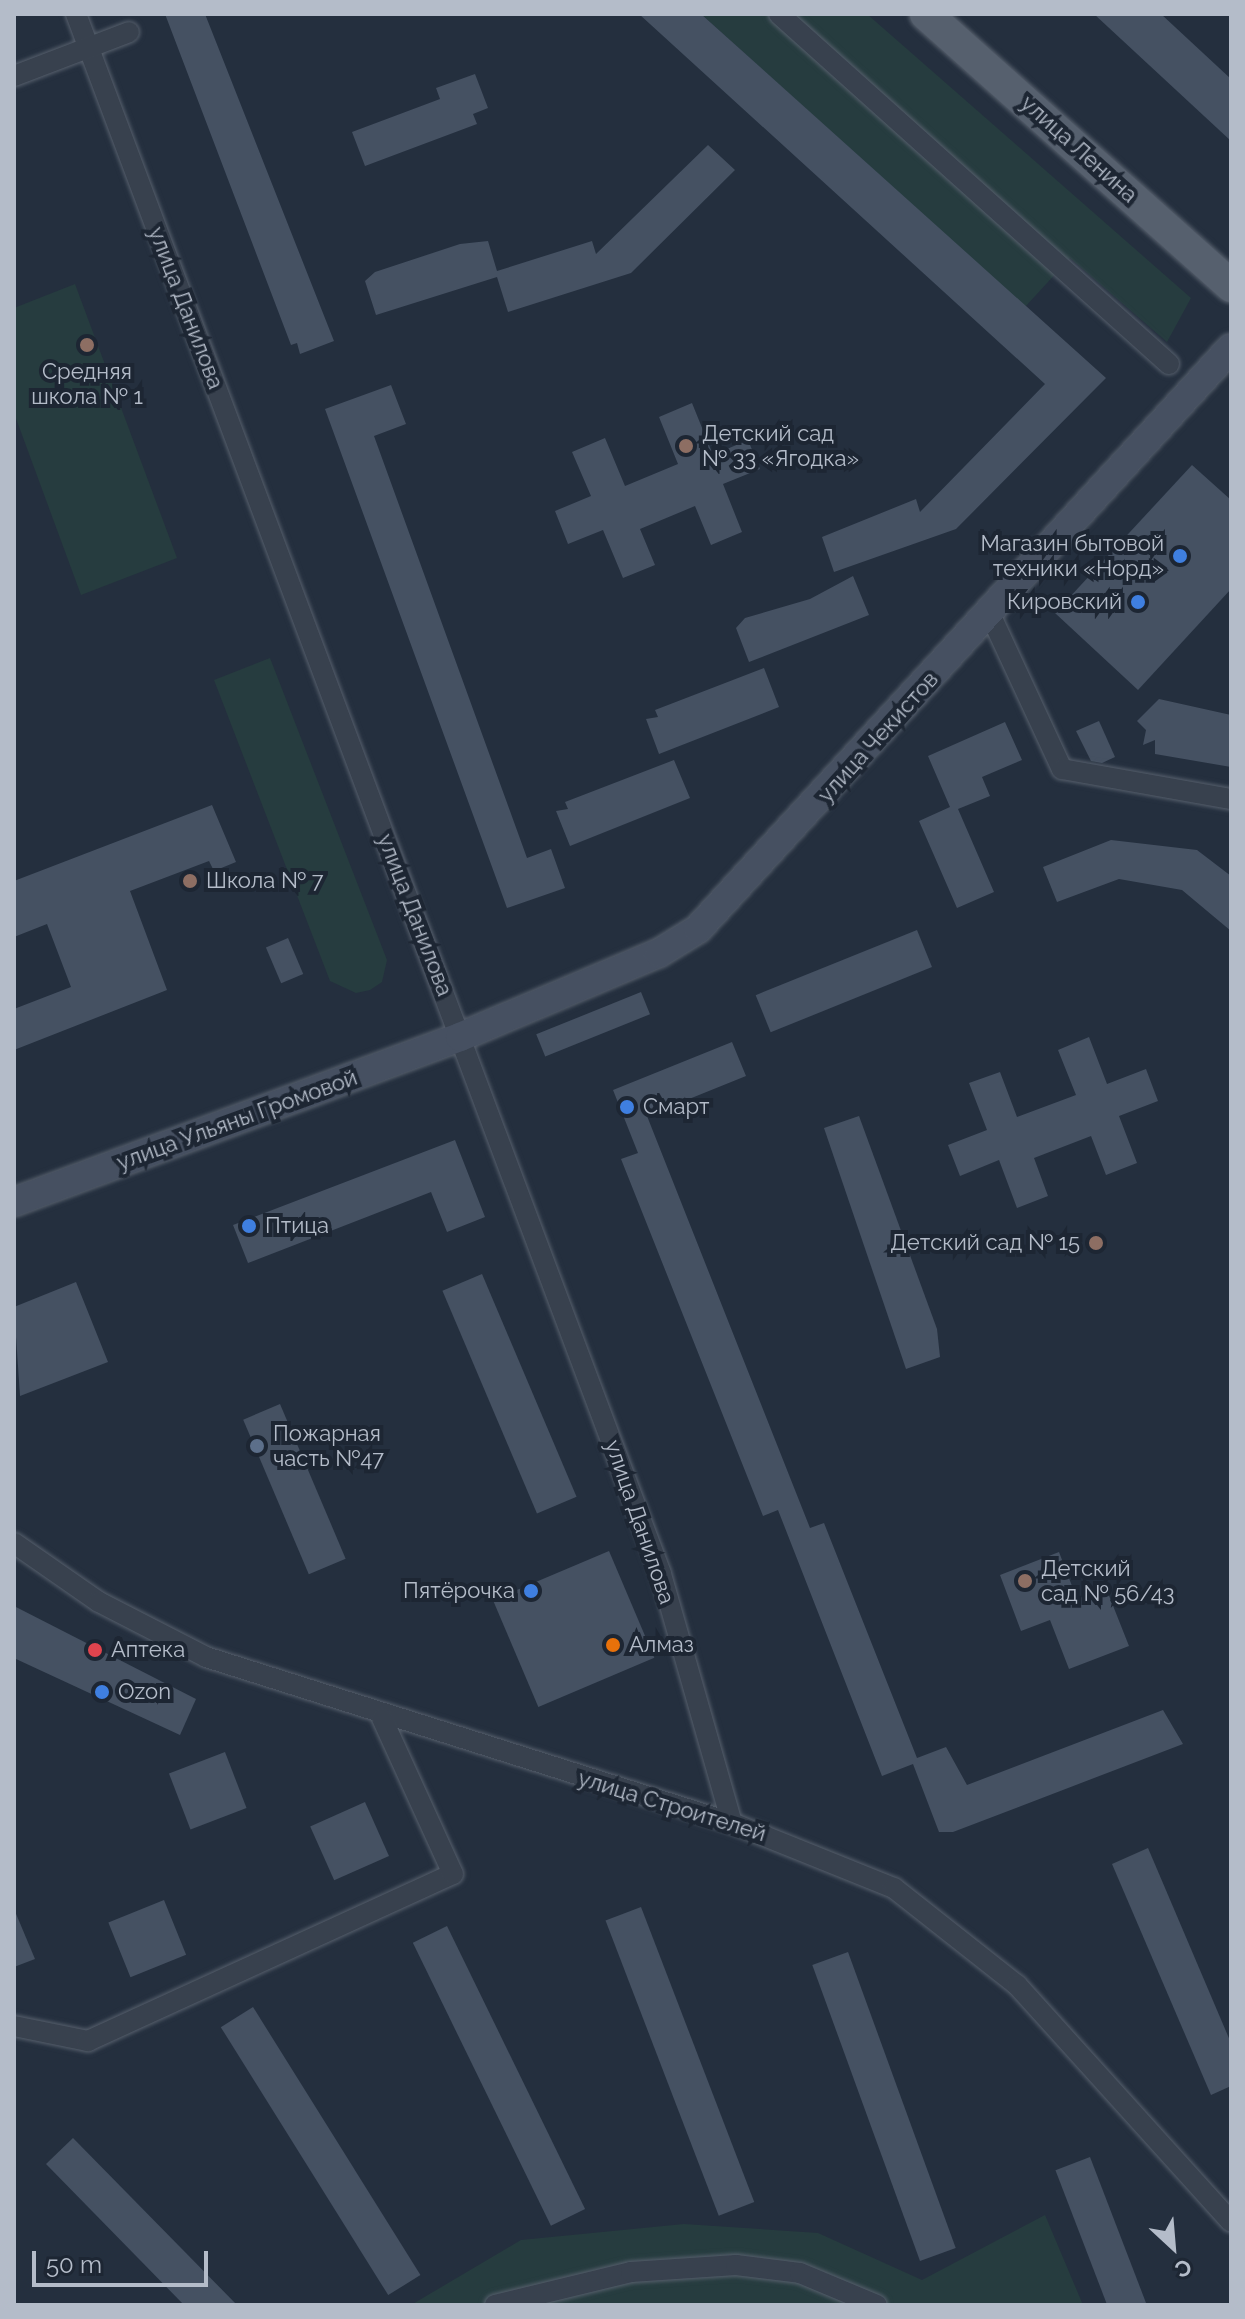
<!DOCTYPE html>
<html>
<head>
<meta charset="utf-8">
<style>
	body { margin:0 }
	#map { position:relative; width:1245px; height:2319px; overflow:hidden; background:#242f3e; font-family:Raleway,sans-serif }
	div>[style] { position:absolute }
	.green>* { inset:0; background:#263c3f }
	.building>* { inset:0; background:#455162; transform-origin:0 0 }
	.roads { filter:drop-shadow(0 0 2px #565f6c) drop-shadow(0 0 2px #565f6c) }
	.street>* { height:20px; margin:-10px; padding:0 10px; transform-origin:10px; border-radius:10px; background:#38414e }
	.secondary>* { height:28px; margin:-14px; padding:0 14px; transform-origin:14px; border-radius:14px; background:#465061 }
	.primary>* { height:32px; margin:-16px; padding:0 16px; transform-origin:16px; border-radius:16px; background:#56606e }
	.dots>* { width:22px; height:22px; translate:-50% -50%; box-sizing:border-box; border:4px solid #1d2633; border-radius:50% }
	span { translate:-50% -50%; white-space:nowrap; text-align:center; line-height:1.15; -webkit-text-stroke:8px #1d2633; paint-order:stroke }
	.street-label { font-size:22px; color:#b4bcc9 }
	.poi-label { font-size:22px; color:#b4bcc9 }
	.left { translate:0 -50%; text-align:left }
	.right { translate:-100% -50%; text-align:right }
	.frame { position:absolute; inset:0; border:16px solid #b4bcc9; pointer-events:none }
	.north { position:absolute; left:1133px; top:2207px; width:80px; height:80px; -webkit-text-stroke:6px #1d2633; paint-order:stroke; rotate:154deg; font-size:22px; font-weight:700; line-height:32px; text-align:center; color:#b4bcc9 }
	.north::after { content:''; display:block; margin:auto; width:28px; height:36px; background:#b4bcc9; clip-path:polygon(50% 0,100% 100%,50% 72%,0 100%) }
	.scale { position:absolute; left:32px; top:2251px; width:176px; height:36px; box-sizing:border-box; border:4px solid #b4bcc9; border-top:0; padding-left:10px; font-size:24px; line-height:28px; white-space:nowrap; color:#b4bcc9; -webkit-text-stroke:6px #1d2633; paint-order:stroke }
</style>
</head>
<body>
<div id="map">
	<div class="green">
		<div style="clip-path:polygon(701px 14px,867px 14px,1191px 298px,1167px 342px,1070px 258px,1025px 307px)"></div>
		<div style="clip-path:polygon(75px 284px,177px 558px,81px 595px,14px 413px,14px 308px)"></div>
		<div style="clip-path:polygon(270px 658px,387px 960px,382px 982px,370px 990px,356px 993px,330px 981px,214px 680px)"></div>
		<div style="clip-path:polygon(1045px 2215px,1083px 2305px,411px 2305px,521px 2240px,684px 2224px,818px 2233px,922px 2280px)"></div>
	</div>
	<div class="building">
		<div style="clip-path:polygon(165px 14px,205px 14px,334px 341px,300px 354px,297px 343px,291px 345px)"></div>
		<div style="clip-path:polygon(639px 14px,701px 14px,1106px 378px,956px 529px,834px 572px,822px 537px,916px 499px,920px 512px,1045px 384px)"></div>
		<div style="clip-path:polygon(1094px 14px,1161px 14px,1231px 79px,1231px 141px)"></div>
		<div style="clip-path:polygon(475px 74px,488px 108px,473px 114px,477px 124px,365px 166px,352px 132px,440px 99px,436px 88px)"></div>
		<div style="clip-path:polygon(708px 145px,735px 170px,631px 273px,508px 312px,497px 277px,376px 315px,365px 281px,375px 272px,460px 244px,488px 241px,497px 271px,592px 241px,596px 254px)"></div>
		<div style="clip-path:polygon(391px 385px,406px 424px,374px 436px,527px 858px,551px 849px,565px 888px,507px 908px,325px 409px)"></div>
		<div style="clip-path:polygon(692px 403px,713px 455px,748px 440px,760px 469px,723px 484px,742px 532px,711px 545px,695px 506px,640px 529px,655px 565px,623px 578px,603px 530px,568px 544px,555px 511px,591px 496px,572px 452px,605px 438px,625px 486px,678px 464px,659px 417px)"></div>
		<div style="clip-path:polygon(1192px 465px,1231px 500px,1231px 589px,1138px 690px,1055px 613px)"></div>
		<div style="clip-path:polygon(853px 576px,869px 615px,749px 662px,736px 628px,745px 618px,810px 599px)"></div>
		<div style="clip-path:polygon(764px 668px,779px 707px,659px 754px,646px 719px,658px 717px,655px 710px)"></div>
		<div style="clip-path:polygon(1159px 699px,1231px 715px,1231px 767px,1155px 754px,1155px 740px,1143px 745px,1146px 730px,1137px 721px)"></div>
		<div style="clip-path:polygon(1099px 721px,1115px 757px,1102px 763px,1091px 761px,1076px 731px)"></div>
		<div style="clip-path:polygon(1005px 722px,1022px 760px,982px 777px,990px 796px,958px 809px,994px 892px,957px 908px,919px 821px,950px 807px,928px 756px)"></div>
		<div style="clip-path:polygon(674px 760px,690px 798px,570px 846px,556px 811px,568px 809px,565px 802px)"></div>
		<div style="clip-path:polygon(212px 805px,236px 862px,214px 871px,209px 861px,130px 891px,167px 990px,14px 1050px,14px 1009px,71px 987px,47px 924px,14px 937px,14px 881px)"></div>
		<div style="clip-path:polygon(1111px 840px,1197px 850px,1231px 876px,1231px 931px,1182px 890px,1119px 879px,1057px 902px,1043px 867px)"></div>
		<div style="left:917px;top:930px;width:40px;height:174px;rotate:68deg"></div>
		<div style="left:288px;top:938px;width:39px;height:24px;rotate:67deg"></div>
		<div style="left:641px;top:992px;width:24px;height:113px;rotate:68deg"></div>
		<div style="clip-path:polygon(1089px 1037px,1107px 1084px,1146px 1069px,1158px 1101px,1119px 1116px,1137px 1163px,1106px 1175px,1091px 1136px,1034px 1158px,1048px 1196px,1017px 1208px,999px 1160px,960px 1176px,948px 1145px,987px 1130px,969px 1083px,1000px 1072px,1017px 1117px,1076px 1095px,1058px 1050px)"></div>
		<div style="clip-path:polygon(732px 1042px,746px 1076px,647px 1116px,810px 1528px,824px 1523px,917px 1758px,946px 1747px,967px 1785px,1163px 1710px,1183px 1744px,953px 1832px,939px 1832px,913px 1764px,882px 1776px,778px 1510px,763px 1516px,621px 1159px,638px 1153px,613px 1090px)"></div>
		<div style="clip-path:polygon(859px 1116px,937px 1329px,940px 1357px,906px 1369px,824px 1128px)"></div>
		<div style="clip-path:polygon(455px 1140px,485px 1217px,447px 1232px,431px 1192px,248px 1263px,233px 1225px)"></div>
		<div style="left:482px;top:1274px;width:242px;height:43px;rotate:67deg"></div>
		<div style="clip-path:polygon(76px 1282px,108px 1362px,20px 1396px,14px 1307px)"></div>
		<div style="left:280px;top:1404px;width:168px;height:40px;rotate:67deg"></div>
		<div style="left:609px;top:1551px;width:116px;height:126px;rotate:67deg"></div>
		<div style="clip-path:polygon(1059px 1552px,1077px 1599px,1106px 1588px,1129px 1646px,1069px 1669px,1050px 1620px,1021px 1631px,1000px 1575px)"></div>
		<div style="clip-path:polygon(14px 1606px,196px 1699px,180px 1735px,16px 1659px)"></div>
		<div style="left:225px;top:1752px;width:60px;height:60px;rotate:69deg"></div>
		<div style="left:365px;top:1802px;width:59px;height:60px;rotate:66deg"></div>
		<div style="clip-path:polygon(1148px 1848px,1231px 2043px,1231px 2086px,1211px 2095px,1112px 1864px)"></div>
		<div style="left:164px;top:1900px;width:59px;height:60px;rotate:68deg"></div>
		<div style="left:641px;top:1907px;width:316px;height:38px;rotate:69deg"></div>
		<div style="clip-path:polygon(14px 1909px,35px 1959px,14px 1967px)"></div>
		<div style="left:447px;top:1926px;width:315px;height:38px;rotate:64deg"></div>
		<div style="left:848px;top:1952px;width:315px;height:38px;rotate:70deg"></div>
		<div style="left:253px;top:2007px;width:316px;height:38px;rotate:58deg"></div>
		<div style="clip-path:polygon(73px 2138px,237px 2305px,184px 2305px,46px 2164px)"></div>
		<div style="left:1090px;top:2157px;width:159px;height:37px;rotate:69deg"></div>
	</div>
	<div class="roads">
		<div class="street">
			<div style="left:76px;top:14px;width:1666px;rotate:69.44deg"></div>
			<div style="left:661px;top:1574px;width:259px;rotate:74.1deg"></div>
			<div style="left:779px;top:14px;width:524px;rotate:41.91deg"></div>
			<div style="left:14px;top:76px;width:123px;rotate:-20.9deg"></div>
			<div style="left:990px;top:614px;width:171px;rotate:65.1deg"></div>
			<div style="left:1062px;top:769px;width:172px;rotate:10.1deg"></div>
			<div style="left:14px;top:1543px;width:103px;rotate:34.8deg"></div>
			<div style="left:99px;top:1602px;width:120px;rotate:27.2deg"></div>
			<div style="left:206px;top:1657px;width:552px;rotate:17.52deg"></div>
			<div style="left:732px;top:1823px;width:175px;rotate:21.9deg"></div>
			<div style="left:894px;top:1888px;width:157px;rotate:38.3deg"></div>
			<div style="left:1017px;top:1985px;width:319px;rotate:47.9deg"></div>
			<div style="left:14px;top:2026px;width:76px;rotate:11.5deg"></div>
			<div style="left:88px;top:2041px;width:401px;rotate:-24.6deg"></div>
			<div style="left:453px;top:1874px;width:171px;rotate:-114.5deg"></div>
			<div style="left:495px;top:2305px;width:140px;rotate:-13.6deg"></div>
			<div style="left:631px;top:2272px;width:105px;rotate:-3.8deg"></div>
			<div style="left:736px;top:2265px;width:64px;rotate:7.1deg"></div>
			<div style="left:800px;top:2273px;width:83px;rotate:22.6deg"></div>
		</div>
		<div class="secondary">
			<div style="left:14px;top:1202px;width:476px;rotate:-20.3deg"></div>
			<div style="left:460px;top:1037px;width:216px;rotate:-22.9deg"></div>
			<div style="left:659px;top:953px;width:46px;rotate:-31.6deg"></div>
			<div style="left:698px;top:929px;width:788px;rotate:-47.47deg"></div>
		</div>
		<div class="primary">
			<div style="left:926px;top:14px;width:409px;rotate:41.7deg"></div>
		</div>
	</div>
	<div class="dots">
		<div style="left:87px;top:345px;background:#8d6e63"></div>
		<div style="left:686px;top:446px;background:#8d6e63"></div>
		<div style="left:1180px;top:556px;background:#3f7fe0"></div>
		<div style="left:1138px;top:602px;background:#3f7fe0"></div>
		<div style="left:190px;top:881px;background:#8d6e63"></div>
		<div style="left:627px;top:1107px;background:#3f7fe0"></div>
		<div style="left:249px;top:1226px;background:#3f7fe0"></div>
		<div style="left:1096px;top:1243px;background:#8d6e63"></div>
		<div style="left:257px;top:1446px;background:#5c6f8a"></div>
		<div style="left:1025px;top:1581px;background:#8d6e63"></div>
		<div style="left:531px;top:1591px;background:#3f7fe0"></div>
		<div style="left:613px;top:1645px;background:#e8710a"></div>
		<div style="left:95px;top:1650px;background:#e0444e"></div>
		<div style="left:102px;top:1692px;background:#3f7fe0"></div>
	</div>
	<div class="street-label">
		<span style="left:1079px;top:149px;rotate:42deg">улица Ленина</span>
		<span style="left:186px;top:308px;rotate:69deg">улица Данилова</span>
		<span style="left:878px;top:737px;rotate:-48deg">улица Чекистов</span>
		<span style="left:415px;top:915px;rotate:69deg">улица Данилова</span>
		<span style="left:237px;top:1120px;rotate:-20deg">улица Ульяны Громовой</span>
		<span style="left:640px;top:1522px;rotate:71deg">улица Данилова</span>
		<span style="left:672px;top:1806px;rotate:17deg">улица Строителей</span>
	</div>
	<div class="poi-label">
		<span style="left:87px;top:384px">Средняя<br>школа № 1</span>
		<span class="left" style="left:702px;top:446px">Детский сад<br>№ 33 «Ягодка»</span>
		<span class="right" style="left:1164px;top:556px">Магазин бытовой<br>техники «Норд»</span>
		<span class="right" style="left:1122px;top:602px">Кировский</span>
		<span class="left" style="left:206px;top:881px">Школа № 7</span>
		<span class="left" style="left:643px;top:1107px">Смарт</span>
		<span class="left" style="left:265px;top:1226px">Птица</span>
		<span class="right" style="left:1080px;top:1243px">Детский сад № 15</span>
		<span class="left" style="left:273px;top:1446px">Пожарная<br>часть №47</span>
		<span class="left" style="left:1041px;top:1581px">Детский<br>сад № 56/43</span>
		<span class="right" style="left:515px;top:1591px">Пятёрочка</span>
		<span class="left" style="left:629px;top:1645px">Алмаз</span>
		<span class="left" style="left:111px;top:1650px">Аптека</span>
		<span class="left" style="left:118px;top:1692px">Ozon</span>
	</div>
	<div class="frame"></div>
	<div class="north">С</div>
	<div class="scale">50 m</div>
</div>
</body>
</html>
